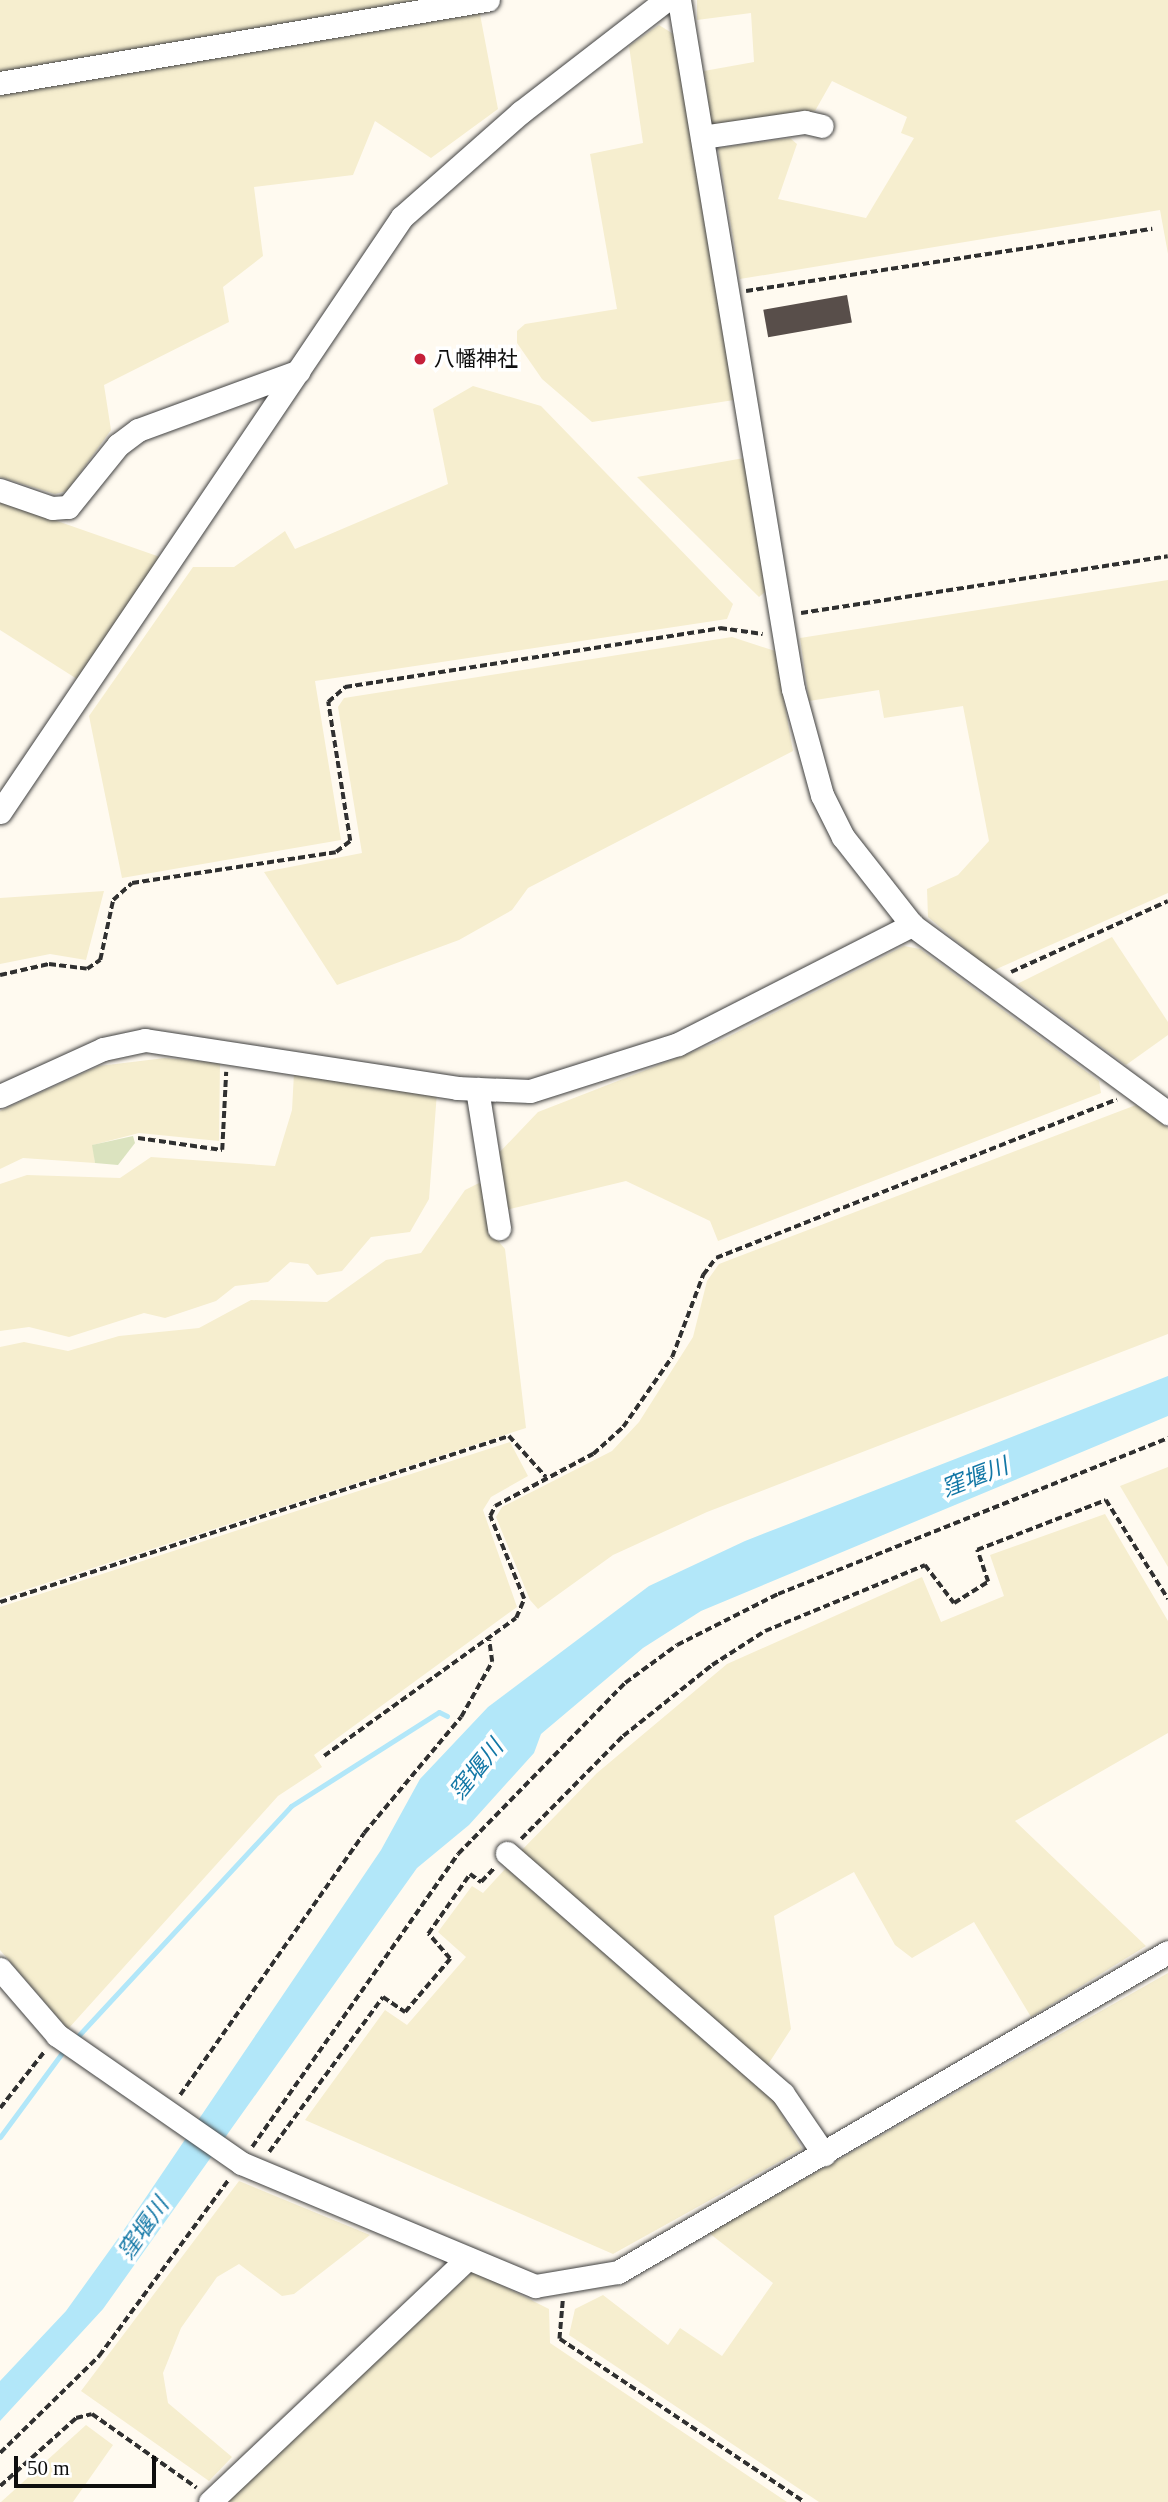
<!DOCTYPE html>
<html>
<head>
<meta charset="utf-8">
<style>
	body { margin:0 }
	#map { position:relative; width:1168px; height:2502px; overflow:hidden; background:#fffaf0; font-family:"Times New Roman","Noto Sans JP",serif }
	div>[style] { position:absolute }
	.farmland>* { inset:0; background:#f6eecf }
	.cemetery>* { inset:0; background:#dbe3bf }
	.water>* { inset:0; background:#b2e7f9 }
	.stream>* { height:5px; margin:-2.5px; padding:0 2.5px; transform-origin:2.5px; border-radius:2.5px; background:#b2e7f9 }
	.building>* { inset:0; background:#584e4a; transform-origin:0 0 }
	.path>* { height:3.5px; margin-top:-1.75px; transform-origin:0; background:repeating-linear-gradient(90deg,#303030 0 7px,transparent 0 10.5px) }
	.roads { filter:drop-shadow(0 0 2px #414141) drop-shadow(0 0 2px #414141) }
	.street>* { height:23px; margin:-11.5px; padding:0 11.5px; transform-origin:11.5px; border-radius:11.5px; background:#fff }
	.dots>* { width:19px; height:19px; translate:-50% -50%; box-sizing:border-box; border:4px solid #fff; border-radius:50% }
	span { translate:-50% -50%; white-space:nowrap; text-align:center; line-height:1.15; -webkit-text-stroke:7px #fff; paint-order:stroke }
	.poi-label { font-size:21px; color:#0e0e0e }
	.left { translate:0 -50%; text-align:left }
	.water-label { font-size:23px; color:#1277a6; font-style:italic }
	.scale { position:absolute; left:14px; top:2456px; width:142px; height:32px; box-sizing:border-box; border:4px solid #0e0e0e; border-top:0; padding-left:9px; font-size:21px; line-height:24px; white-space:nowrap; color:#0e0e0e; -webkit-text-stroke:5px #fff; paint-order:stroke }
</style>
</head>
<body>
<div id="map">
	<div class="farmland">
		<div style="clip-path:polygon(0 0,434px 0,0 73px)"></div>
		<div style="clip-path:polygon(697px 0,1168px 0,1168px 254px,1160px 210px,740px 279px,718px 148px,790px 138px,797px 144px,778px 199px,866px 218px,914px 138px,901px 133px,907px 117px,832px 81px,815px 111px,712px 127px,704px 71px,754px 62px,751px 13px,697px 20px)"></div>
		<div style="clip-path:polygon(479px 9px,498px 109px,431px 158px,375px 121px,353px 175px,254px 187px,263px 256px,223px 287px,229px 322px,104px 385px,111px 430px,67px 491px,55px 494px,0 477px,0 92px)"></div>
		<div style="clip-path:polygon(659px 25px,675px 35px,734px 400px,592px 422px,542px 379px,517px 343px,517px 331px,525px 324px,617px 309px,590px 154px,643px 143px,629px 46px)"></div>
		<div style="clip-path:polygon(473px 386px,541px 406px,733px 604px,727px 619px,315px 681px,341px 840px,122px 878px,89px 716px,193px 567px,234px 567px,285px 531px,295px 549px,448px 484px,433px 409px)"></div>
		<div style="clip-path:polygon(744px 458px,766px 591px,759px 597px,637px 477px)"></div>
		<div style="clip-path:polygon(0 501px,160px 557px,77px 679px,0 630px)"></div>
		<div style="clip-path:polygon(1168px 580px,1168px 893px,992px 971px,928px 917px,927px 889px,958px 875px,989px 841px,963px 706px,884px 718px,879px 690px,809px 701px,800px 638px)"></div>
		<div style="clip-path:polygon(732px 637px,775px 651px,793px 751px,528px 888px,512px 910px,459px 940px,337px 985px,264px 872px,362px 853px,338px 707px,344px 698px)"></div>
		<div style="clip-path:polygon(104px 891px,86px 960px,50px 954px,0 964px,0 898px)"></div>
		<div style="clip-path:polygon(1112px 937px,1168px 1022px,1168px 1035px,1126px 1065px,1017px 984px)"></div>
		<div style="clip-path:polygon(904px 946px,920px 949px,1099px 1081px,1101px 1093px,718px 1241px,710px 1221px,626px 1181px,506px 1210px,496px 1156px,538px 1112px,718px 1042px)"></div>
		<div style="clip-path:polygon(165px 1058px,220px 1063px,219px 1141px,139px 1133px,93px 1145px,95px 1163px,23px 1158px,0 1169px,0 1111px,99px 1066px)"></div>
		<div style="clip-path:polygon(294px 1073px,437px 1092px,429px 1199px,410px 1232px,371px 1237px,342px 1271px,317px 1275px,308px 1264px,290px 1262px,268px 1282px,235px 1286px,216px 1301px,165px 1318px,144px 1313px,69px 1337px,29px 1327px,0 1331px,0 1184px,27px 1175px,120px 1178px,151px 1157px,275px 1166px,292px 1110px)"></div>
		<div style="clip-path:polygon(1136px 1105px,1168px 1128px,1168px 1334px,707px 1512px,613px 1555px,538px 1609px,530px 1600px,496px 1517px,502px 1507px,612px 1451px,639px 1422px,693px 1337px,707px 1281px,719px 1264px)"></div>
		<div style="clip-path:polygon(479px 1183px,487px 1187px,494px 1236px,505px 1249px,526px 1428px,0 1598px,0 1347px,24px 1342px,68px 1351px,119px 1336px,199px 1328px,251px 1300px,327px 1302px,386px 1260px,421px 1253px,465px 1190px)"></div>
		<div style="clip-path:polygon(510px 1442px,528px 1476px,491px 1497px,483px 1510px,517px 1607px,314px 1755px,322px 1767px,278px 1796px,68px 2029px,0 1950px,0 1607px)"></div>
		<div style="clip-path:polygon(1168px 1467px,1168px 1567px,1120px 1486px)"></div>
		<div style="clip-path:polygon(1105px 1514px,1168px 1621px,1168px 1733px,1015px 1821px,1146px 1946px,1031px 2017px,974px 1922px,912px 1958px,895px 1945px,854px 1872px,774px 1916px,791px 2029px,767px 2066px,518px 1854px,597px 1773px,727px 1664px,922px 1577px,941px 1622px,1004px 1596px,990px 1555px)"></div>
		<div style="clip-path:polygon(506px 1868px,773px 2099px,802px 2149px,613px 2254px,305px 2120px,385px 2010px,407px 2025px,466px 1957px,438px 1932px,472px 1886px,483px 1893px)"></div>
		<div style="clip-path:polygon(1168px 1973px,1168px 2502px,819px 2502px,569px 2335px,575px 2309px,603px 2295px,668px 2345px,680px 2328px,722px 2356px,773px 2283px,709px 2233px)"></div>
		<div style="clip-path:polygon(239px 2181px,370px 2235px,294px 2294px,282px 2296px,239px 2264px,217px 2277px,181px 2328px,163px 2373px,168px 2403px,232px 2457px,209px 2481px,81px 2391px)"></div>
		<div style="clip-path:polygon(473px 2271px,549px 2309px,550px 2343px,787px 2502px,226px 2502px)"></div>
		<div style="clip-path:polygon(86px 2425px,113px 2445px,73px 2502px,1px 2502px)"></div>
	</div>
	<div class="cemetery">
		<div style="clip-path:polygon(133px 1136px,135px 1143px,118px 1165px,95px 1163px,92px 1145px)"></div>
	</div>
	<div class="water">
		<div style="clip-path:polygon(1168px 1376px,1168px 1416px,701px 1611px,643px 1648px,541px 1734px,534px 1753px,469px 1825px,417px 1868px,103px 2309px,0 2421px,0 2381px,66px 2311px,117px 2240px,381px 1850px,420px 1779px,488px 1707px,649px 1586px,745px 1541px)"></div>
	</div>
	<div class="stream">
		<div style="left:79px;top:2035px;width:312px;rotate:-47.2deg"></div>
		<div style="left:291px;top:1806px;width:175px;rotate:-32.4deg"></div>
		<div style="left:439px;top:1712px;width:9px;rotate:27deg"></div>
		<div style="left:0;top:2137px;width:104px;rotate:-53.6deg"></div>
	</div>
	<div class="building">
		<div style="left:847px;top:295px;width:28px;height:85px;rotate:80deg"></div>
	</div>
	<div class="path">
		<div style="left:746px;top:291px;width:411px;rotate:-8.7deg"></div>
		<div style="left:801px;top:613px;width:371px;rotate:-8.8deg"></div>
		<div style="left:1011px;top:972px;width:172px;rotate:-24.3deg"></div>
		<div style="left:0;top:975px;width:50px;rotate:-12.7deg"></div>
		<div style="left:49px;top:964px;width:38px;rotate:7deg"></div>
		<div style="left:87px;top:969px;width:16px;rotate:-35deg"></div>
		<div style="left:100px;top:960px;width:61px;rotate:-77.8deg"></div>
		<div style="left:113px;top:900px;width:25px;rotate:-42deg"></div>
		<div style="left:132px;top:883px;width:206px;rotate:-8.6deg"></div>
		<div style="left:336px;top:852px;width:18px;rotate:-38deg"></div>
		<div style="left:350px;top:841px;width:141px;rotate:-99deg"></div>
		<div style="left:328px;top:702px;width:23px;rotate:-41deg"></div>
		<div style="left:345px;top:687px;width:380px;rotate:-8.9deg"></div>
		<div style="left:720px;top:628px;width:43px;rotate:7.9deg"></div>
		<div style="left:138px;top:1138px;width:85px;rotate:8.1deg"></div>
		<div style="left:222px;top:1150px;width:78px;rotate:-87.1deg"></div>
		<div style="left:0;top:1602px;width:535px;rotate:-18.06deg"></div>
		<div style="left:509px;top:1436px;width:55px;rotate:47.9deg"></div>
		<div style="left:324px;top:1756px;width:236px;rotate:-35.7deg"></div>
		<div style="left:516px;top:1618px;width:21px;rotate:-67deg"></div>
		<div style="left:524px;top:1599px;width:90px;rotate:-112.3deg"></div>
		<div style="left:490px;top:1516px;width:11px;rotate:-63deg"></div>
		<div style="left:495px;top:1506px;width:111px;rotate:-28deg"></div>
		<div style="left:593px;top:1454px;width:40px;rotate:-42deg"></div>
		<div style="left:623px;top:1427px;width:85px;rotate:-55deg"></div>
		<div style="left:672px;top:1357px;width:88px;rotate:-69.3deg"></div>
		<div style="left:703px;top:1275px;width:21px;rotate:-53deg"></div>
		<div style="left:716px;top:1258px;width:431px;rotate:-21.6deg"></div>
		<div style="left:521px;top:1839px;width:145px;rotate:-45.3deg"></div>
		<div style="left:623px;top:1736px;width:114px;rotate:-38.6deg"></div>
		<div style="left:712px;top:1665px;width:63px;rotate:-32.7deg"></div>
		<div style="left:765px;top:1631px;width:173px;rotate:-22.4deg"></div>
		<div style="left:925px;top:1565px;width:48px;rotate:52.7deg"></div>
		<div style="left:954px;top:1603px;width:40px;rotate:-32deg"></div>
		<div style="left:988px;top:1582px;width:34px;rotate:-109deg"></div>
		<div style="left:977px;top:1550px;width:138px;rotate:-21.2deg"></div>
		<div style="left:1106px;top:1500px;width:117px;rotate:57.9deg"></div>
		<div style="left:180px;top:2095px;width:320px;rotate:-54.9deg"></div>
		<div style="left:364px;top:1833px;width:151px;rotate:-50.1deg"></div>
		<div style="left:461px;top:1717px;width:63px;rotate:-60.6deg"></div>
		<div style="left:492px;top:1662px;width:22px;rotate:-98deg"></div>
		<div style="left:0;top:2108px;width:71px;rotate:-51.8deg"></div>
		<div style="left:252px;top:2147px;width:358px;rotate:-54.9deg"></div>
		<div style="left:458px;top:1854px;width:239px;rotate:-45.7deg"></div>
		<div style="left:625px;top:1683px;width:64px;rotate:-36.2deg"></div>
		<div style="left:677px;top:1645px;width:113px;rotate:-26.8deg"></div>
		<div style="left:778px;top:1594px;width:420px;rotate:-21.8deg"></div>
		<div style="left:269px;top:2152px;width:192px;rotate:-53.7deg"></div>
		<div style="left:383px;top:1997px;width:27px;rotate:34deg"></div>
		<div style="left:405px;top:2012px;width:70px;rotate:-49.7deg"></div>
		<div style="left:450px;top:1959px;width:33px;rotate:-131deg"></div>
		<div style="left:428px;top:1934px;width:73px;rotate:-55deg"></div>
		<div style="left:470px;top:1874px;width:14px;rotate:36deg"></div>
		<div style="left:481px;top:1882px;width:19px;rotate:-47deg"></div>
		<div style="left:563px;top:2301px;width:38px;rotate:95deg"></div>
		<div style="left:560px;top:2339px;width:293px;rotate:33.7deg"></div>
		<div style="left:0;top:2453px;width:139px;rotate:-44.4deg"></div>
		<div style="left:99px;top:2356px;width:220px;rotate:-53.7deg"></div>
		<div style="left:0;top:2486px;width:102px;rotate:-41.8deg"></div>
		<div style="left:76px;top:2418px;width:16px;rotate:-14deg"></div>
		<div style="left:92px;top:2414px;width:128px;rotate:35.2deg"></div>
	</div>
	<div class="roads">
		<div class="street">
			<div style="left:679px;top:0;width:698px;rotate:80.61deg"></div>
			<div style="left:793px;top:689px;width:110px;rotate:74.7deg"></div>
			<div style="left:822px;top:795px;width:47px;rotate:63.4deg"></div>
			<div style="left:843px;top:837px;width:112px;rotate:51.9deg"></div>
			<div style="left:912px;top:925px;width:318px;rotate:36.3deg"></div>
			<div style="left:0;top:83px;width:495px;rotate:-9.7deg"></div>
			<div style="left:702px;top:137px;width:104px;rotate:-8.3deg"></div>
			<div style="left:805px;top:122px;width:17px;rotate:13deg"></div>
			<div style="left:0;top:490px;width:55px;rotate:19.1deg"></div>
			<div style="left:52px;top:508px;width:16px;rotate:-4deg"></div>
			<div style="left:68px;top:507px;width:80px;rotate:-51.1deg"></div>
			<div style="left:118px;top:445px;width:25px;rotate:-37deg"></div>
			<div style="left:138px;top:430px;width:171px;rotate:-20.1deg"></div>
			<div style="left:0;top:812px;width:718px;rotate:-55.96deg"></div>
			<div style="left:402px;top:217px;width:159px;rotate:-41.4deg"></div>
			<div style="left:521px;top:112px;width:183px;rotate:-37.7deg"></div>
			<div style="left:477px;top:1089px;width:141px;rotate:81deg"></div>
			<div style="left:0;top:1096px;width:113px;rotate:-24.5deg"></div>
			<div style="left:103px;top:1049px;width:43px;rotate:-12.1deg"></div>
			<div style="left:145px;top:1040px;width:316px;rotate:8.7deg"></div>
			<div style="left:457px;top:1088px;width:73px;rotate:2.4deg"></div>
			<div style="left:530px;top:1091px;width:155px;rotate:-17.6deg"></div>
			<div style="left:678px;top:1044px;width:263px;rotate:-27deg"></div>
			<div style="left:507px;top:1853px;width:366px;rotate:41.1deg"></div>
			<div style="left:783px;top:2094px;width:73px;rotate:55.7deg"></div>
			<div style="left:0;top:1969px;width:87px;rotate:49.2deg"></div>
			<div style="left:57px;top:2035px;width:224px;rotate:34.8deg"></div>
			<div style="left:241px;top:2163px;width:319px;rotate:22.7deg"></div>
			<div style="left:535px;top:2286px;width:84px;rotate:-9.6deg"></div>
			<div style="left:618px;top:2272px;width:636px;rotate:-30.19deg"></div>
			<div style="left:210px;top:2502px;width:354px;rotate:-43.4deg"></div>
		</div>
	</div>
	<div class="dots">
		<div style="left:420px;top:359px;background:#c5203b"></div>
	</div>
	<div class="poi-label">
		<span class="left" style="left:434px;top:359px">八幡神社</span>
	</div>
	<div class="water-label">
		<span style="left:975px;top:1478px;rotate:-21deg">窪堰川</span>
		<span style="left:477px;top:1770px;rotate:-51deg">窪堰川</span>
		<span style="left:144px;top:2229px;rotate:-55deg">窪堰川</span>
	</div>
	<div class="scale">50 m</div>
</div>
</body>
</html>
